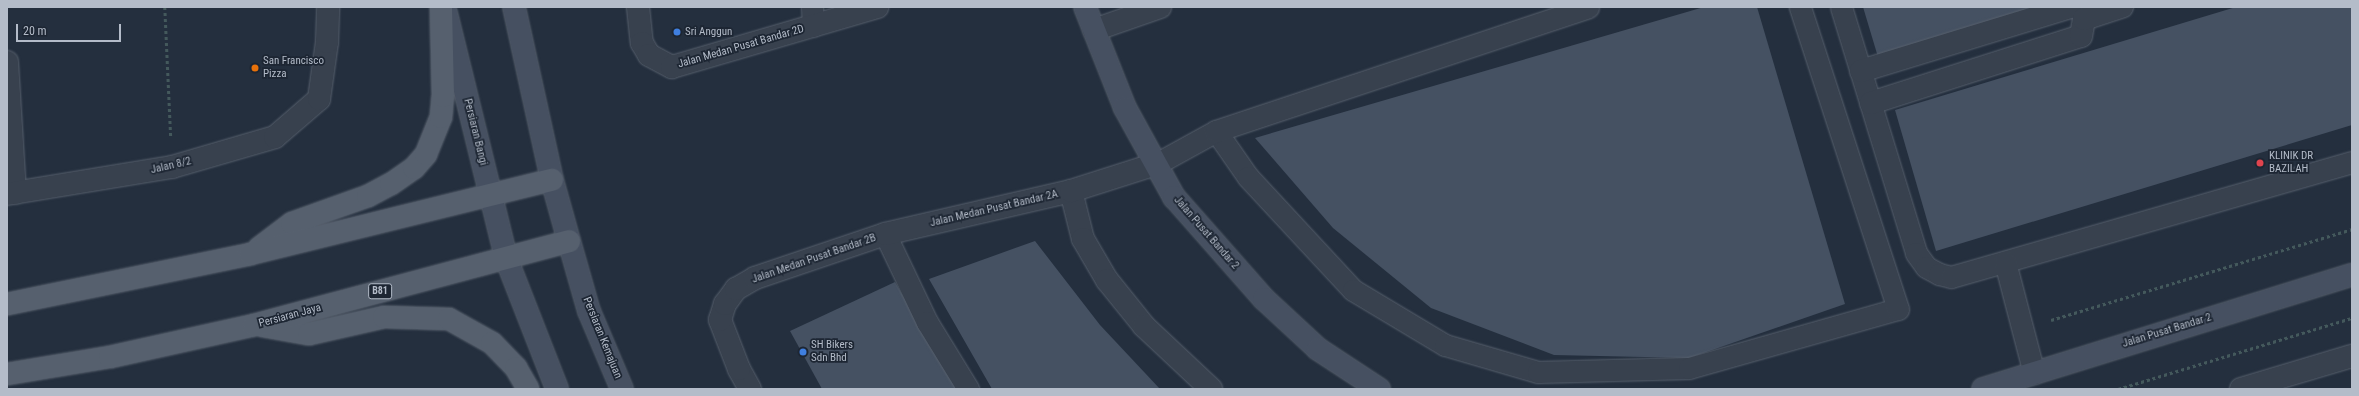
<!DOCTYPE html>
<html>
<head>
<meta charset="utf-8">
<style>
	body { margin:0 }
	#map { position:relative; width:2359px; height:396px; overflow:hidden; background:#242f3e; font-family:"Roboto Condensed",sans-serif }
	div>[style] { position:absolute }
	.building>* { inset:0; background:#455162 }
	.path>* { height:2.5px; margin-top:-1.25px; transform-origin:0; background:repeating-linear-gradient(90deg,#44595c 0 3px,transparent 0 6px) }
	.roads { filter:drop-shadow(0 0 1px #565f6c) drop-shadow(0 0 1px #565f6c) }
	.lane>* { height:21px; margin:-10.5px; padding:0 10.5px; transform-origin:10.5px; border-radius:10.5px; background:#38414e }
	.street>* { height:22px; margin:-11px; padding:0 11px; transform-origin:11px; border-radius:11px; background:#38414e }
	.secondary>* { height:22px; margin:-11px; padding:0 11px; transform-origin:11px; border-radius:11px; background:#465061 }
	.primary>* { height:22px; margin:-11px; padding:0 11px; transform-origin:11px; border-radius:11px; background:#56606e }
	.dots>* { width:11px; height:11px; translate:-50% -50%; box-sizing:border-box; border:2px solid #1d2633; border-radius:50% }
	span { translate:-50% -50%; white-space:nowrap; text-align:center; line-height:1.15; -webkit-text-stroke:3.5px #1d2633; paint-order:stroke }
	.shield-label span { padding:1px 3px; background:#1d2633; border:1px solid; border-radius:3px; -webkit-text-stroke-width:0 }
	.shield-label { font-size:10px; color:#b4bcc9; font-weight:700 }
	.poi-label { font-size:11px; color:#b4bcc9 }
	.left { translate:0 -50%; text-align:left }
	.street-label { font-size:11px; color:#b4bcc9 }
	.frame { position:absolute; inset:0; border:8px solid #b4bcc9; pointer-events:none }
	.scale { position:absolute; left:16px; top:24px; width:105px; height:18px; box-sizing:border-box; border:2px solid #b4bcc9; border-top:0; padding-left:5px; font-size:12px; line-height:14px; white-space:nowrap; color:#b4bcc9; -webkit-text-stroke:3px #1d2633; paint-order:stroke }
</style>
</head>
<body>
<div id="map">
	<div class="building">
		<div style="clip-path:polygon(1704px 7px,1757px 7px,1845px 304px,1689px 358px,1554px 355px,1431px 308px,1333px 228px,1255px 138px)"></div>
		<div style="clip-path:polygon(1863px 7px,2046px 7px,1878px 57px)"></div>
		<div style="clip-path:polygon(2236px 7px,2352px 7px,2352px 125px,1936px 251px,1895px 110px)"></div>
		<div style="clip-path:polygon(1035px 241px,1100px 325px,1160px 389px,992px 389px,929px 279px)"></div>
		<div style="clip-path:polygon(895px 282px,957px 389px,822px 389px,790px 331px)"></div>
	</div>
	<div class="path">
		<div style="left:165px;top:7px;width:130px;rotate:87.4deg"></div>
		<div style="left:2051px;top:320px;width:314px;rotate:-16.8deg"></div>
		<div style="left:2118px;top:389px;width:245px;rotate:-16.9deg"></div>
	</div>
	<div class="roads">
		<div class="lane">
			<div style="left:812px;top:7px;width:19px;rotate:87deg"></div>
			<div style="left:1841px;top:7px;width:257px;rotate:73deg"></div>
			<div style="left:1916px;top:253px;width:17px;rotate:54deg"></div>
			<div style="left:1926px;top:267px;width:15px;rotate:28deg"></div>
			<div style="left:1939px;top:274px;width:12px;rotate:14deg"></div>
			<div style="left:1951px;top:277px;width:417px;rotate:-16deg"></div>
			<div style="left:1216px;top:131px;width:56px;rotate:55.2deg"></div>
			<div style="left:1248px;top:177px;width:154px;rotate:47.1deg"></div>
			<div style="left:1353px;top:290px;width:107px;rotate:30.9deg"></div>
			<div style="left:1445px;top:345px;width:97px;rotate:16.2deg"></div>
			<div style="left:1538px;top:372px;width:151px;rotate:-1.5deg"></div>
			<div style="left:1689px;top:368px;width:217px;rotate:-15.8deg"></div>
			<div style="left:1898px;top:309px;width:318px;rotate:-108deg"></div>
			<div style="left:1156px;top:164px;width:68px;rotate:-28.8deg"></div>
			<div style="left:1216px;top:131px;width:392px;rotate:-18.4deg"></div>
			<div style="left:885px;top:234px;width:98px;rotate:64.5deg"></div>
			<div style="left:927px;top:322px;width:79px;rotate:58.5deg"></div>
			<div style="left:2005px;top:262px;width:115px;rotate:75.4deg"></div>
		</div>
		<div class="street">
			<div style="left:638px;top:7px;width:36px;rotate:84deg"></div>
			<div style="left:642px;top:43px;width:14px;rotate:60deg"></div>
			<div style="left:649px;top:55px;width:26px;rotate:28deg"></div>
			<div style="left:672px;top:67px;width:214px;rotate:-16.3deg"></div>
			<div style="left:1094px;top:30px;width:70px;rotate:-19.2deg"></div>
			<div style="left:7px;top:62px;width:131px;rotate:86.5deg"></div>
			<div style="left:1861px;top:71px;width:219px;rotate:-17deg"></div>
			<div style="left:1871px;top:103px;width:220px;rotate:-17.7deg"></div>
			<div style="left:2081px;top:36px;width:17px;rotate:-80deg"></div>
			<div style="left:2084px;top:19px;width:40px;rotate:-18deg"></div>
			<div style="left:1071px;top:191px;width:49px;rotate:76deg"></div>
			<div style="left:1083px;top:239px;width:48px;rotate:59.7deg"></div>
			<div style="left:1107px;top:280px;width:59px;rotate:51.2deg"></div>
			<div style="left:1144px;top:326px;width:92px;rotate:43.2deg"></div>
			<div style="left:7px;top:194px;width:167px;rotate:-9.3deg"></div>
			<div style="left:172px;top:167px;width:107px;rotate:-16.2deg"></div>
			<div style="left:275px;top:137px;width:58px;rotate:-40.8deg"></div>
			<div style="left:319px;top:99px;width:58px;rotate:-82deg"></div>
			<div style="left:327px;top:42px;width:35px;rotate:-88deg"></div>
			<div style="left:750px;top:389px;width:23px;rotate:-119deg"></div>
			<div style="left:739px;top:369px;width:53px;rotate:-111.2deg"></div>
			<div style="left:720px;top:320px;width:17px;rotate:-73deg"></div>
			<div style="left:725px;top:304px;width:19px;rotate:-54deg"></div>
			<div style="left:736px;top:289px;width:22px;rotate:-30deg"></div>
			<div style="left:755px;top:278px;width:137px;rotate:-18.7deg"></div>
			<div style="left:885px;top:234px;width:191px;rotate:-13deg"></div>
			<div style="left:1071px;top:191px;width:89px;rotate:-17.6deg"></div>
			<div style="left:2241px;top:389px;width:116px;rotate:-16.6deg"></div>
		</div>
		<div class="secondary">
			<div style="left:514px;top:7px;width:177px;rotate:77.6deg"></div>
			<div style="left:552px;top:180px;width:63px;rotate:74.4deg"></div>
			<div style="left:569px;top:241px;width:73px;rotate:74.1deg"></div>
			<div style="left:589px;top:311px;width:85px;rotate:67.1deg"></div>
			<div style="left:1085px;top:7px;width:109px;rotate:68.4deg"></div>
			<div style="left:1125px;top:108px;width:102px;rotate:61.2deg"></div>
			<div style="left:1174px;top:197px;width:136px;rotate:48.6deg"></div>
			<div style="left:1264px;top:299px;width:74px;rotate:42.8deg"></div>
			<div style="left:1318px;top:349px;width:73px;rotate:33.3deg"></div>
			<div style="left:446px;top:13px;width:252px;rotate:76.2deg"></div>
			<div style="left:506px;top:258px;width:141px;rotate:68.7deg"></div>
			<div style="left:1983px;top:389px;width:386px;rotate:-17.2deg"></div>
		</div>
		<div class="primary">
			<div style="left:259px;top:248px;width:41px;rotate:-37.1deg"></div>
			<div style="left:292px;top:223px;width:81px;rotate:-19.6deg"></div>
			<div style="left:368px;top:196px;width:26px;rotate:-28deg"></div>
			<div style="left:391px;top:184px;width:28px;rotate:-35deg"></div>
			<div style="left:414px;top:168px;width:18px;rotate:-49deg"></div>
			<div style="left:426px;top:154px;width:40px;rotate:-68deg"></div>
			<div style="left:441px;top:117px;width:21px;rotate:-85deg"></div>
			<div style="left:443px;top:96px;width:89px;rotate:-91.3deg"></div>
			<div style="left:7px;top:304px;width:248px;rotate:-11.6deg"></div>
			<div style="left:250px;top:254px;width:311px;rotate:-13.8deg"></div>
			<div style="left:263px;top:326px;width:47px;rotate:9.9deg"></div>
			<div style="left:309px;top:334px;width:77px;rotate:-12.8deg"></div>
			<div style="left:384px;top:317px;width:65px;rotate:1.8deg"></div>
			<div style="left:449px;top:319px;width:49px;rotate:29.2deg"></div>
			<div style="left:492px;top:343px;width:35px;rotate:46deg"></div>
			<div style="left:516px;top:368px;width:24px;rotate:60deg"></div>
			<div style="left:7px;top:374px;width:104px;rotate:-9.4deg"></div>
			<div style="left:110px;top:357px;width:148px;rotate:-12.5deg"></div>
			<div style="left:254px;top:325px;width:326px;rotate:-14.9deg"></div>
		</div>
	</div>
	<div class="dots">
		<div style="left:677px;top:32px;background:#3f7fe0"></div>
		<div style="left:255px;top:68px;background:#e8710a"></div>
		<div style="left:2260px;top:163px;background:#e0444e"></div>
		<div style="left:803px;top:352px;background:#3f7fe0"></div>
	</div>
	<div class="shield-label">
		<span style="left:380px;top:291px">B81</span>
	</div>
	<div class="poi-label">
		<span class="left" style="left:685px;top:32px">Sri Anggun</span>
		<span class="left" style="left:263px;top:68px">San Francisco<br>Pizza</span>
		<span class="left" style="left:2269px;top:163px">KLINIK DR<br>BAZILAH</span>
		<span class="left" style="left:811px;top:352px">SH Bikers<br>Sdn Bhd</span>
	</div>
	<div class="street-label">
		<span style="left:741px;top:47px;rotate:-16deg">Jalan Medan Pusat Bandar 2D</span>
		<span style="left:475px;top:132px;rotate:76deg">Persiaran Bangi</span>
		<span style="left:171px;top:166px;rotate:-13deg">Jalan 8/2</span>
		<span style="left:994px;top:209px;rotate:-13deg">Jalan Medan Pusat Bandar 2A</span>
		<span style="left:1206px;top:233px;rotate:49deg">Jalan Pusat Bandar 2</span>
		<span style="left:814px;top:259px;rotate:-19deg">Jalan Medan Pusat Bandar 2B</span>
		<span style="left:290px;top:316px;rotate:-15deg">Persiaran Jaya</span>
		<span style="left:2167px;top:331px;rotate:-17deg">Jalan Pusat Bandar 2</span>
		<span style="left:602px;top:338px;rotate:68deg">Persiaran Kemajuan</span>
	</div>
	<div class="frame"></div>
	<div class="scale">20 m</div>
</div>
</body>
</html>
